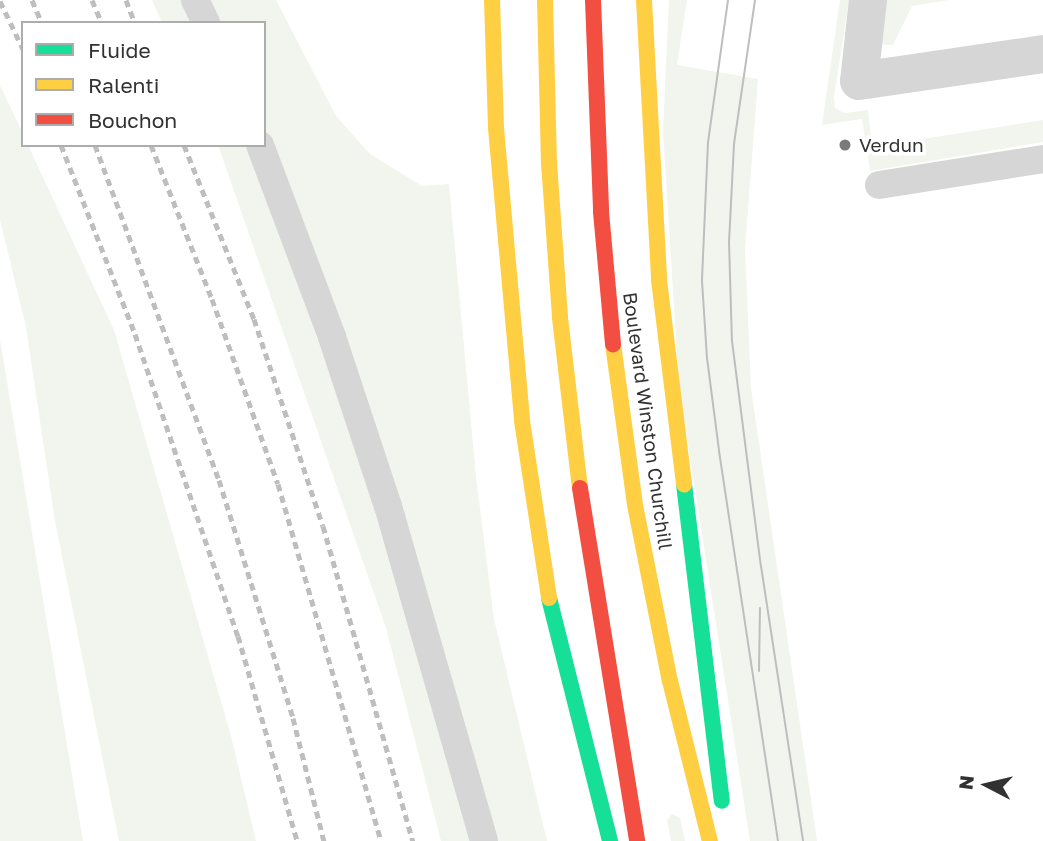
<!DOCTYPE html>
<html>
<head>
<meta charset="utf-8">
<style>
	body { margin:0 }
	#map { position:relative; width:1043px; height:841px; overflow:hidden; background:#fff; font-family:"Golos Text",sans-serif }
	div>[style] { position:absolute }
	.green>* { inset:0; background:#f2f5ed }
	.lane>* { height:28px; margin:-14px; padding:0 14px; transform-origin:14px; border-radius:14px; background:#d6d6d6 }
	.street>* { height:38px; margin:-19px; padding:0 19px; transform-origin:19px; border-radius:19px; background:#d6d6d6 }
	.fast>* { height:16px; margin:-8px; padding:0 8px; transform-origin:8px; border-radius:8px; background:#16e098 }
	.slow>* { height:16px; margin:-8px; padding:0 8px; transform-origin:8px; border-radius:8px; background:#ffcf43 }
	.jam>* { height:16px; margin:-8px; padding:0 8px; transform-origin:8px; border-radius:8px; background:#f24e42 }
	.tram>* { height:2px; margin:-1px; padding:0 1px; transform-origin:1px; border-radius:1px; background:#bebebe }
	.rail>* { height:5px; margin-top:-2.5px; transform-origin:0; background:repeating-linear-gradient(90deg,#bebebe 0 7px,transparent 0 12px) }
	.dots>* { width:19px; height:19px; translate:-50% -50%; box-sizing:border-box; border:4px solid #fff; border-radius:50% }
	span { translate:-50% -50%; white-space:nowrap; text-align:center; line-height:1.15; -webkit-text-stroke:7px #fff; paint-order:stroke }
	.poi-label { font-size:19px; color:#323232 }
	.left { translate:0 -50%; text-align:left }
	.street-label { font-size:19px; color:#323232 }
	.legend { position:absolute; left:21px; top:21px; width:245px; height:126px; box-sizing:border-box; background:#fff; border:2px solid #adadad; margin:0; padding:9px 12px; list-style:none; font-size:21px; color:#323232 }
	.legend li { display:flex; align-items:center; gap:14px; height:35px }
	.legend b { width:35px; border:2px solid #adadad }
	.north { position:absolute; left:952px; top:750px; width:70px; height:70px; -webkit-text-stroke:5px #fff; paint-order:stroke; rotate:277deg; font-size:19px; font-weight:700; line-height:28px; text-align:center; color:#323232 }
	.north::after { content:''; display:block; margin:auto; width:24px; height:32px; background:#323232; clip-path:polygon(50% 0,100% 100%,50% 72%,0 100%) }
</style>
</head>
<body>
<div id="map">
	<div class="green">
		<div style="clip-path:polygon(152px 0,276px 0,336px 116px,370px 154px,422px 186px,449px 184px,476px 477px,494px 619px,547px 841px,441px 841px,386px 628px,218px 145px,264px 145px,264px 23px,162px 23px)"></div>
		<div style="clip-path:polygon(669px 0,687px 0,677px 65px,758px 79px,745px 248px,751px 388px,817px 841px,750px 841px,679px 387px,663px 130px)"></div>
		<div style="clip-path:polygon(840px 0,849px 0,834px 97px,835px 108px,845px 113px,868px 110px,872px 147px,1043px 120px,1043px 142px,870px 171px,862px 119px,822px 125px)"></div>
		<div style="clip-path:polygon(875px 0,949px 0,912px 6px,893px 45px,888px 45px,876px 44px)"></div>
		<div style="clip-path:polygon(0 85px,23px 134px,23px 145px,28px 145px,114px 330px,231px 736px,256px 841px,119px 841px,55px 521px,26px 327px,0 220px)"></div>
		<div style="clip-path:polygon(0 339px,83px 841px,0 841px)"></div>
		<div style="clip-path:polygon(672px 814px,680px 818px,685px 841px,671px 841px,667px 820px)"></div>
	</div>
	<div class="lane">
		<div style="left:195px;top:0;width:25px;rotate:64deg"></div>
		<div style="left:260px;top:145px;width:205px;rotate:69.4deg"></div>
		<div style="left:332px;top:337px;width:178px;rotate:71.7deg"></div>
		<div style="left:388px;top:506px;width:348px;rotate:74deg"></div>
		<div style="left:879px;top:185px;width:166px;rotate:-9deg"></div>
	</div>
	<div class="street">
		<div style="left:868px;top:0;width:81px;rotate:96.3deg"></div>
		<div style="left:859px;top:81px;width:186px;rotate:-8.3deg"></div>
	</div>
	<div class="fast">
		<div style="left:684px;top:484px;width:319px;rotate:83.2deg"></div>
		<div style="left:549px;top:598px;width:251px;rotate:75.9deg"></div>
	</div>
	<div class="slow">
		<div style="left:492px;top:0;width:128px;rotate:88.2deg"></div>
		<div style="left:496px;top:128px;width:294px;rotate:84.9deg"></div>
		<div style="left:522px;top:421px;width:179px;rotate:81.3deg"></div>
		<div style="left:545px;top:0;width:163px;rotate:88.6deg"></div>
		<div style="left:549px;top:163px;width:155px;rotate:85.9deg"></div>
		<div style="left:560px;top:318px;width:171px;rotate:83.3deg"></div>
		<div style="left:644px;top:0;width:280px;rotate:86.9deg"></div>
		<div style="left:659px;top:280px;width:206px;rotate:83deg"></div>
		<div style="left:613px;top:344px;width:162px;rotate:82.2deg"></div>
		<div style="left:635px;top:505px;width:179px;rotate:78.8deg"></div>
		<div style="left:670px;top:681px;width:165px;rotate:76deg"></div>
	</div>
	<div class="jam">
		<div style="left:593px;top:0;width:212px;rotate:87.8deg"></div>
		<div style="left:601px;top:212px;width:133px;rotate:84.8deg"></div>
		<div style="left:580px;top:488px;width:358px;rotate:80.8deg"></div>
	</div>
	<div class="tram">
		<div style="left:728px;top:0;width:143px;rotate:98deg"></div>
		<div style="left:708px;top:142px;width:139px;rotate:92.5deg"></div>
		<div style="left:702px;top:281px;width:77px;rotate:86.3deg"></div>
		<div style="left:707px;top:358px;width:94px;rotate:82.6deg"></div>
		<div style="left:719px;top:451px;width:394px;rotate:81.4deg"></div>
		<div style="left:755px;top:0;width:146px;rotate:98.3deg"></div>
		<div style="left:734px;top:144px;width:98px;rotate:92.9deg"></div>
		<div style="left:729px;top:242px;width:99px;rotate:88.3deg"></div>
		<div style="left:732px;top:341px;width:227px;rotate:82.7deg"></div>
		<div style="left:761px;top:566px;width:278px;rotate:81.3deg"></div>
		<div style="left:759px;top:671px;width:63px;rotate:-89.1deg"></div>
	</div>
	<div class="rail">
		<div style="left:32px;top:0;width:25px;rotate:67deg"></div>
		<div style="left:92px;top:0;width:25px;rotate:67deg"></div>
		<div style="left:126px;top:0;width:25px;rotate:69deg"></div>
		<div style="left:0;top:1px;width:53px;rotate:64.4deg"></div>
		<div style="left:61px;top:145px;width:203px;rotate:68.6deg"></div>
		<div style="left:135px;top:334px;width:319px;rotate:71.2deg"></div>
		<div style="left:238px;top:636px;width:213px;rotate:73.9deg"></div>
		<div style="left:95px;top:145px;width:357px;rotate:69.7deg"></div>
		<div style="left:219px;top:480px;width:249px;rotate:72.7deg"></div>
		<div style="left:293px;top:718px;width:127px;rotate:75.9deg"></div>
		<div style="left:151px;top:145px;width:166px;rotate:68.4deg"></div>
		<div style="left:212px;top:299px;width:196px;rotate:70.4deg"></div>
		<div style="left:278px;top:484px;width:372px;rotate:73.9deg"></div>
		<div style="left:184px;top:145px;width:188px;rotate:68.1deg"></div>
		<div style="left:254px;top:319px;width:218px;rotate:71.6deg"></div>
		<div style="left:323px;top:526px;width:328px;rotate:74.1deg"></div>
	</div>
	<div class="dots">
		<div style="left:845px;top:145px;background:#7a7a7a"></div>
	</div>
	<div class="poi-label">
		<span class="left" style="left:859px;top:145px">Verdun</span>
	</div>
	<div class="street-label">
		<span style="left:648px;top:421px;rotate:82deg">Boulevard Winston Churchill</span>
	</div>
	<ul class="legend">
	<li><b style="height:9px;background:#16e098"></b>Fluide</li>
	<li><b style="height:9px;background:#ffcf43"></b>Ralenti</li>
	<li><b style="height:9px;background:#f24e42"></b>Bouchon</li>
	</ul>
	<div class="north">N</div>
</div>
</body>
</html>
